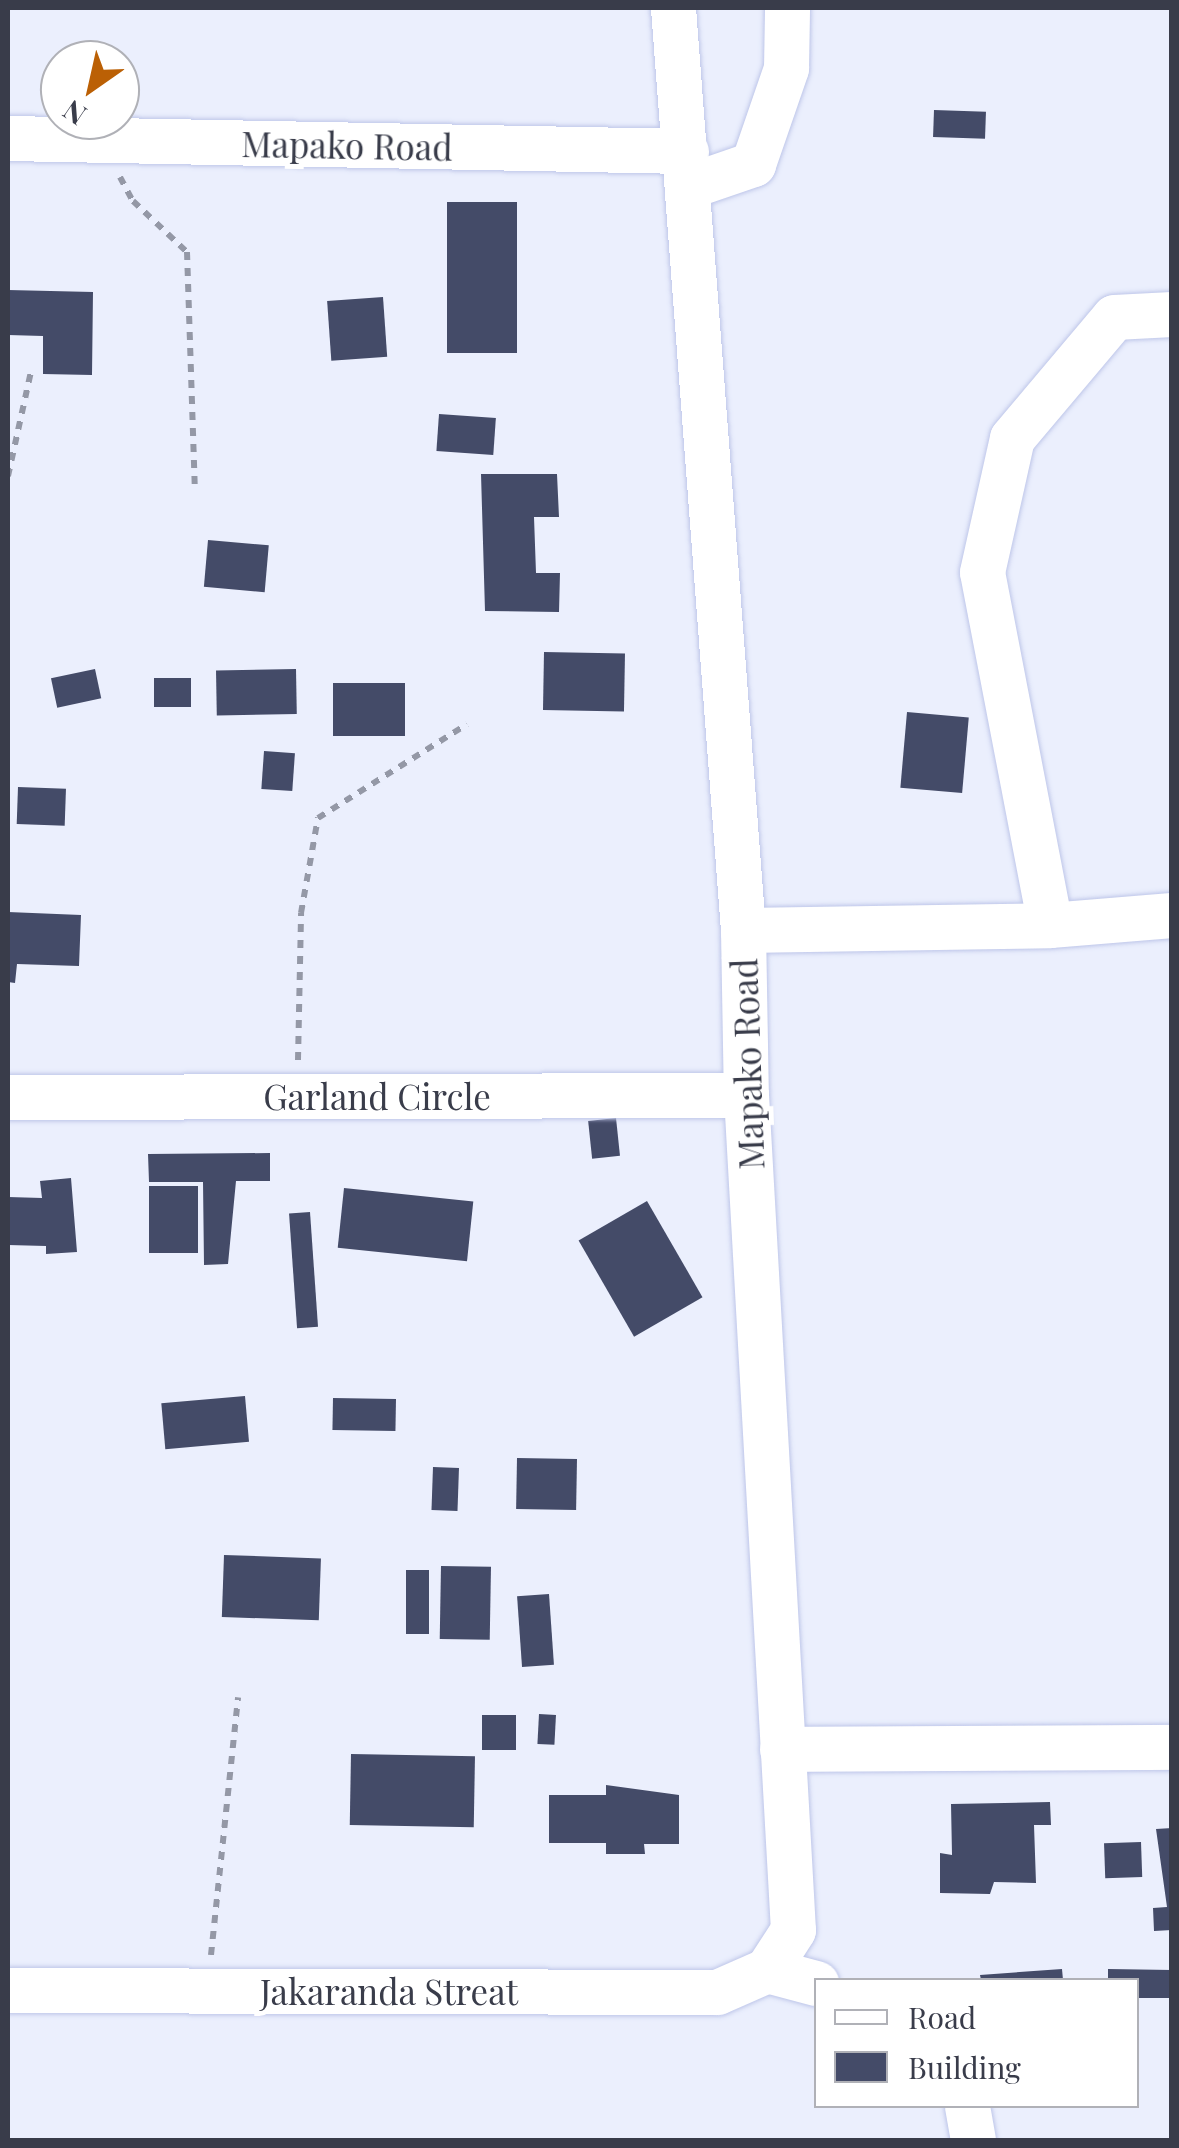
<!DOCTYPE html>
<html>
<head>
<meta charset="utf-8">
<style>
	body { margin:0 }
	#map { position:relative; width:1179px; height:2148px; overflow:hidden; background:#ebeffd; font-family:"Playfair Display",serif }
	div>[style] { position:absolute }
	.building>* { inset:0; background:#444b68; transform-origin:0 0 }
	.path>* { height:6px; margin-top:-3px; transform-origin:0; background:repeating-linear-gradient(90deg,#9498a6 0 8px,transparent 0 16px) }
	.roads { filter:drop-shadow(0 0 2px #bec6e9) drop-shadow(0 0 2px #bec6e9) }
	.minor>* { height:45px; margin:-22.5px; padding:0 22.5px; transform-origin:22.5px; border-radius:22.5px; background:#fff }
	span { translate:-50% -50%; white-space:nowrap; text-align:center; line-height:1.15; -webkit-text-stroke:10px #fff; paint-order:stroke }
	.street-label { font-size:35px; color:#393c4a }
	.frame { position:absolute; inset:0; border:10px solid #393c4a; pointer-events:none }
	.legend { position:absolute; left:814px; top:1978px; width:325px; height:130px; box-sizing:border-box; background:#fff; border:2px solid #b0b1b7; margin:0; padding:12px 18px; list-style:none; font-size:30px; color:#393c4a }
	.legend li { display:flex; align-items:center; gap:20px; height:50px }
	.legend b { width:50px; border:2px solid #b0b1b7 }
	.north { position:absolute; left:40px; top:40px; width:100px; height:100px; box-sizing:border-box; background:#fff; border:2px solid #b0b1b7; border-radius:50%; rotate:214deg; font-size:28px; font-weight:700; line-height:40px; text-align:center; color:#393c4a }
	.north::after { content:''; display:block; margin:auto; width:35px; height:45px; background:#bb6005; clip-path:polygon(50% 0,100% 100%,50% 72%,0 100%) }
</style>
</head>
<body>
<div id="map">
	<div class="building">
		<div style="left:934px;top:110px;width:52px;height:27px;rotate:2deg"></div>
		<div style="left:447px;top:202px;width:70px;height:151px"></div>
		<div style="clip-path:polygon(8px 290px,93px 292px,92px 375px,43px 374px,43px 336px,8px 335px)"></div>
		<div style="left:383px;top:297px;width:60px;height:56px;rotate:86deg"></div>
		<div style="left:439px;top:414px;width:57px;height:37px;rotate:4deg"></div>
		<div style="clip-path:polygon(481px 474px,557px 474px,559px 517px,534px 517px,536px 573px,560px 573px,559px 612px,485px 611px)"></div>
		<div style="left:208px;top:540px;width:61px;height:47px;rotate:5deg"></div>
		<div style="left:544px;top:652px;width:81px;height:58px;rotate:1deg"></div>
		<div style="left:95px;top:669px;width:30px;height:45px;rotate:78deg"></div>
		<div style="left:296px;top:669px;width:45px;height:80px;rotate:89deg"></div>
		<div style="left:154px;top:678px;width:37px;height:29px"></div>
		<div style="left:333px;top:683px;width:72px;height:53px"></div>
		<div style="left:907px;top:712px;width:62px;height:76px;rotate:5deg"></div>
		<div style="left:264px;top:751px;width:31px;height:38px;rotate:4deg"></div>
		<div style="left:18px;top:787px;width:48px;height:37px;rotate:2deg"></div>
		<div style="clip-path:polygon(8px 912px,81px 915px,79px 966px,17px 964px,15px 983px,8px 982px)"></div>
		<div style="left:616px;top:1118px;width:38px;height:28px;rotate:84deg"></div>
		<div style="clip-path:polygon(270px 1153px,270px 1181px,236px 1181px,228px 1264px,204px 1265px,203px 1182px,149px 1182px,148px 1154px)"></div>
		<div style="clip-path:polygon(71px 1178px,77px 1252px,46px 1254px,46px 1246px,8px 1245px,8px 1197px,42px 1198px,40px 1181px)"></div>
		<div style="left:198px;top:1186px;width:67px;height:49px;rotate:90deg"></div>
		<div style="left:344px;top:1188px;width:130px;height:60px;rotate:6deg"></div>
		<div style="left:647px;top:1201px;width:111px;height:79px;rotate:60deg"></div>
		<div style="left:310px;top:1212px;width:115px;height:21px;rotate:86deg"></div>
		<div style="left:245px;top:1396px;width:46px;height:84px;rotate:85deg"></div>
		<div style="left:333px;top:1398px;width:63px;height:32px;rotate:1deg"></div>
		<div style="left:517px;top:1458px;width:60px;height:51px;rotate:1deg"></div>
		<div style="left:433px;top:1467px;width:26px;height:43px;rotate:2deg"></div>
		<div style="left:224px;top:1555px;width:97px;height:62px;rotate:2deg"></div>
		<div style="left:441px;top:1566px;width:50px;height:73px;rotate:1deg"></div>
		<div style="left:406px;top:1570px;width:23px;height:64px"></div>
		<div style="left:549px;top:1594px;width:71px;height:32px;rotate:86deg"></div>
		<div style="left:539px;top:1714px;width:17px;height:30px;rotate:3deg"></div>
		<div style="left:482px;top:1715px;width:34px;height:35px"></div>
		<div style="left:351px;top:1754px;width:124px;height:71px;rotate:1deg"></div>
		<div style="clip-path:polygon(606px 1785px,679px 1795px,679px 1844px,644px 1844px,645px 1854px,606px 1854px,606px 1843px,549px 1843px,549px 1795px,606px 1795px)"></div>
		<div style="clip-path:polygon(1050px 1802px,1051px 1825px,1034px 1825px,1036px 1883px,994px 1882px,990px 1894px,940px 1893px,940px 1853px,952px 1855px,951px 1804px)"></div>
		<div style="clip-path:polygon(1172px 1828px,1172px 1930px,1154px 1931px,1153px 1908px,1167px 1907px,1156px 1829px)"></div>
		<div style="left:1141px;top:1842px;width:35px;height:37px;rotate:88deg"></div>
		<div style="clip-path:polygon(1062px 1969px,1063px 1980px,981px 1980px,980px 1975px)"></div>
		<div style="clip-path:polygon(1108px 1969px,1172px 1970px,1172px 1998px,1136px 1998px,1136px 1980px,1108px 1980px)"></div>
	</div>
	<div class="path">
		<div style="left:120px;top:177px;width:27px;rotate:62deg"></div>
		<div style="left:133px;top:201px;width:74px;rotate:43.4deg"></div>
		<div style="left:187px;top:252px;width:236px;rotate:88.1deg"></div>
		<div style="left:8px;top:476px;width:107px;rotate:-77.6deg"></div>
		<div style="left:298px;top:1060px;width:147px;rotate:-88.8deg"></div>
		<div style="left:301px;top:913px;width:97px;rotate:-79.9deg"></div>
		<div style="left:318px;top:818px;width:176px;rotate:-32.2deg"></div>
		<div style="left:211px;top:1955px;width:259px;rotate:-84deg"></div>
	</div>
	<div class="roads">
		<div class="minor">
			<div style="left:673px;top:8px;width:925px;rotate:85.66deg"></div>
			<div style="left:743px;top:930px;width:165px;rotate:89deg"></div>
			<div style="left:746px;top:1095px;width:836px;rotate:86.78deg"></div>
			<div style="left:793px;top:1930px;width:48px;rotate:123deg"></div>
			<div style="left:8px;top:138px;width:678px;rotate:1.1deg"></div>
			<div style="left:689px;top:186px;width:68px;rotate:-19deg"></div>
			<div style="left:753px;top:164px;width:102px;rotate:-71deg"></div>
			<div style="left:786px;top:68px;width:60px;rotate:-89deg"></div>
			<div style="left:1050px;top:925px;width:359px;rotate:-100.9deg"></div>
			<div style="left:982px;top:572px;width:137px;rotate:-77.4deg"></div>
			<div style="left:1012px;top:438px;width:158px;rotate:-49.9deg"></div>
			<div style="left:1114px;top:317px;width:58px;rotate:-3deg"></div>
			<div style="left:743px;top:930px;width:307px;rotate:-0.9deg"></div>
			<div style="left:1050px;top:925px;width:122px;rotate:-4.7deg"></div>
			<div style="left:8px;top:1097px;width:738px;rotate:-0.16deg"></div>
			<div style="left:782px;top:1749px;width:390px;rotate:-0.3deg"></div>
			<div style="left:767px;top:1970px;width:51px;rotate:14.9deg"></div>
			<div style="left:8px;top:1990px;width:709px;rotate:0.16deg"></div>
			<div style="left:717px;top:1992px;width:55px;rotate:-23.7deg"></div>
			<div style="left:967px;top:2106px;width:35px;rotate:80deg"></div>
		</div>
	</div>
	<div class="street-label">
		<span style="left:347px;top:145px;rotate:1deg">Mapako Road</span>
		<span style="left:747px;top:1064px;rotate:-92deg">Mapako Road</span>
		<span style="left:377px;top:1096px">Garland Circle</span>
		<span style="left:389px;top:1991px">Jakaranda Streat</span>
	</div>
	<div class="frame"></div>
	<ul class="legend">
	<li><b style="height:12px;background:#fff"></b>Road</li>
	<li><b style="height:28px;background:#444b68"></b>Building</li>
	</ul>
	<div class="north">N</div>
</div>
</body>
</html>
